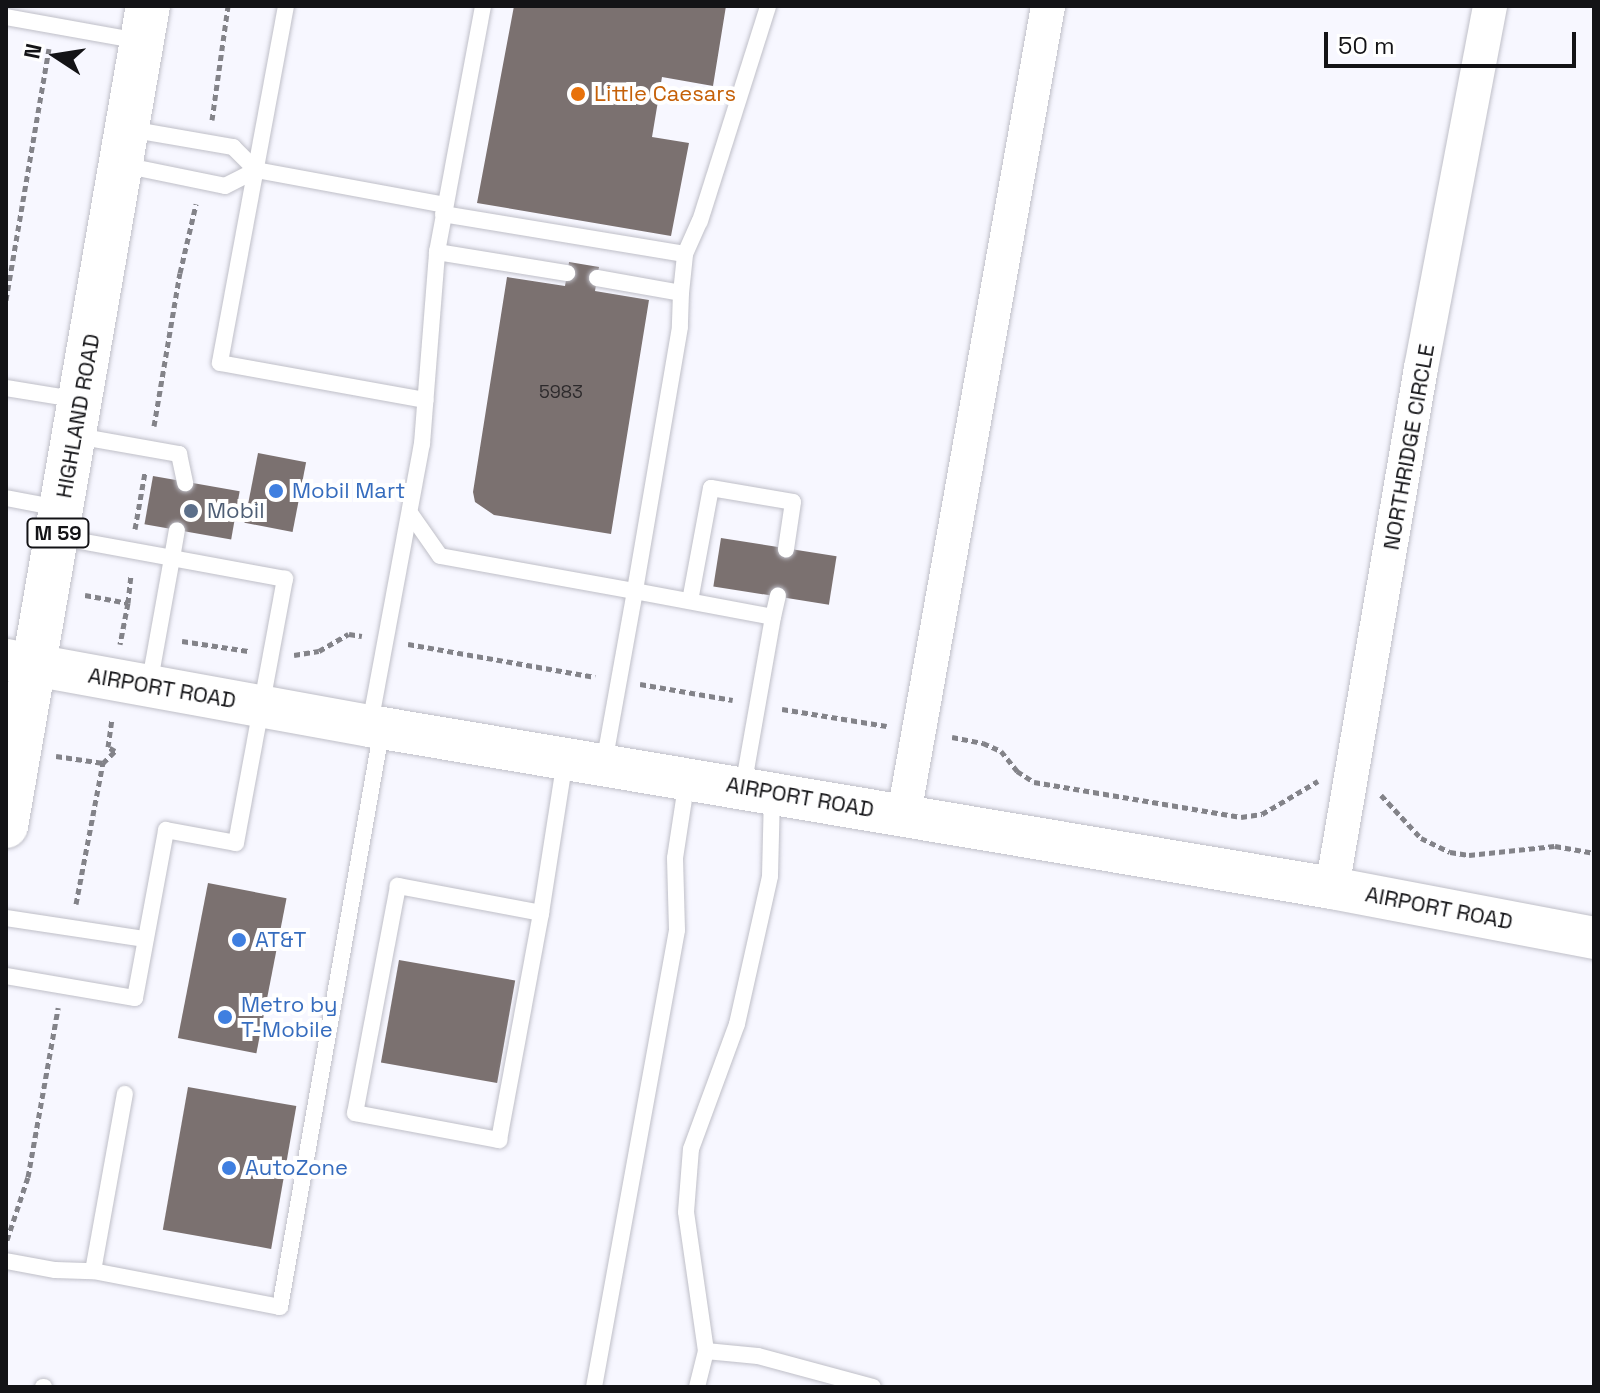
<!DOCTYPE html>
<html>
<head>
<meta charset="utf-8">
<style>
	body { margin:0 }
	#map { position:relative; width:1600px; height:1393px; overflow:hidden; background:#f7f7ff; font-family:"Space Grotesk",sans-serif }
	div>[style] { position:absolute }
	.building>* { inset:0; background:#7b7170; transform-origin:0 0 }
	.path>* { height:5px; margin-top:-2.5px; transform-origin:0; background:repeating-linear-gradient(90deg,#838389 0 6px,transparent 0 10px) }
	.roads { filter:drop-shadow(0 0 2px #bfbfc8) drop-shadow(0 0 2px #bfbfc8) }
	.service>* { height:16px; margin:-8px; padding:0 8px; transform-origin:8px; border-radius:8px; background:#fff }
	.minor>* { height:34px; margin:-17px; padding:0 17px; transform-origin:17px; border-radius:17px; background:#fff }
	.tertiary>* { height:42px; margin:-21px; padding:0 21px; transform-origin:21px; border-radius:21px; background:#fff }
	.trunk>* { height:44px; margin:-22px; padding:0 22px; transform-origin:22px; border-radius:22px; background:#fff }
	.dots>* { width:22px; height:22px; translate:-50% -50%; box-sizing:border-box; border:4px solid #fff; border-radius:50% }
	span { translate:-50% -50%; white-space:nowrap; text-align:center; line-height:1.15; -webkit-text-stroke:8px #fff; paint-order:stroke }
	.number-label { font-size:18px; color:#2d2a2c }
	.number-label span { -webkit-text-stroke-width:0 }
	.shield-label span { padding:2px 6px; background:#fff; border:2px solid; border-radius:6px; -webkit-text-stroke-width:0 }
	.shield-label { font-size:20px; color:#131316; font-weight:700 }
	.food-label { font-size:22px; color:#c56008 }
	.left { translate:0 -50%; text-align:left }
	.street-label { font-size:22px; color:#131316 }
	.shop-label { font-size:22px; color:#366cbe }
	.service-label { font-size:22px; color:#4e5e75 }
	.frame { position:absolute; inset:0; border:8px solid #131316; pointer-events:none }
	.north { position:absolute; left:16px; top:16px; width:80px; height:80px; -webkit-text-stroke:6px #fff; paint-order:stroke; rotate:282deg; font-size:22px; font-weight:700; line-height:32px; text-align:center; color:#131316 }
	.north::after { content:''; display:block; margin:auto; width:28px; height:36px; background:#131316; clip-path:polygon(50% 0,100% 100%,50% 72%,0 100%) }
	.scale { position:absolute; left:1324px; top:32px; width:252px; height:36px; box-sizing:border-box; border:4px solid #131316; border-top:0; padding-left:10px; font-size:24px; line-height:28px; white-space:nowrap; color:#131316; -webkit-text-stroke:6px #fff; paint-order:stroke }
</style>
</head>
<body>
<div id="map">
	<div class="building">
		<div style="clip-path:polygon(514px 6px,726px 6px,713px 86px,662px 77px,652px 137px,689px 143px,671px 236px,477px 203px)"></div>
		<div style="clip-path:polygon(569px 262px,599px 267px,595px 291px,649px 300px,611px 534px,494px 515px,475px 502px,473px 492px,507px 277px,565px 286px)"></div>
		<div style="left:258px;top:453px;width:49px;height:71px;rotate:11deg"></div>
		<div style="left:153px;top:476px;width:88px;height:49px;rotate:10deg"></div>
		<div style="left:721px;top:538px;width:117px;height:49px;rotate:9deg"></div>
		<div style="left:208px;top:883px;width:80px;height:158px;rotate:11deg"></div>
		<div style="left:399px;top:960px;width:118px;height:104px;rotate:10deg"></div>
		<div style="left:188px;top:1087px;width:110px;height:145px;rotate:10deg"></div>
	</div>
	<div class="path">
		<div style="left:212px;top:120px;width:115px;rotate:-82deg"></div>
		<div style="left:6px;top:300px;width:255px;rotate:-80.3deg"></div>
		<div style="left:154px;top:426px;width:155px;rotate:-80.4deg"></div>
		<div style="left:180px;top:273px;width:71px;rotate:-76.9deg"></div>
		<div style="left:135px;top:529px;width:58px;rotate:-80deg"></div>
		<div style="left:85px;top:595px;width:44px;rotate:10.5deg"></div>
		<div style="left:128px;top:603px;width:42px;rotate:101deg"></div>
		<div style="left:128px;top:603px;width:29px;rotate:-84deg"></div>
		<div style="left:182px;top:641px;width:67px;rotate:8.6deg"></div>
		<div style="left:408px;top:644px;width:190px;rotate:10deg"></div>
		<div style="left:294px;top:655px;width:25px;rotate:-9deg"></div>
		<div style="left:319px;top:651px;width:34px;rotate:-30deg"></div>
		<div style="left:349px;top:634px;width:13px;rotate:9deg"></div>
		<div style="left:640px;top:684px;width:94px;rotate:9.8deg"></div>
		<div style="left:782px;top:709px;width:106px;rotate:9.2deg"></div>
		<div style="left:952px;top:737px;width:32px;rotate:11deg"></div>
		<div style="left:983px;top:743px;width:20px;rotate:24deg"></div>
		<div style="left:1001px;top:751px;width:26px;rotate:51deg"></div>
		<div style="left:1017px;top:771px;width:20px;rotate:33deg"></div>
		<div style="left:1034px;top:782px;width:210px;rotate:9.6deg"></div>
		<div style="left:1241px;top:817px;width:21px;rotate:-8deg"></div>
		<div style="left:1262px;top:814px;width:65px;rotate:-30.5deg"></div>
		<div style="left:56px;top:756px;width:48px;rotate:8.5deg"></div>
		<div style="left:103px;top:763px;width:17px;rotate:-45deg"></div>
		<div style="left:115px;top:751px;width:8px;rotate:-150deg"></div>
		<div style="left:108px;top:747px;width:29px;rotate:-82deg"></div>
		<div style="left:1381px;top:795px;width:59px;rotate:47.1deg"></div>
		<div style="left:1421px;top:838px;width:32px;rotate:26deg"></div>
		<div style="left:1450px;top:852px;width:19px;rotate:9deg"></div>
		<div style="left:1469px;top:855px;width:86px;rotate:-6deg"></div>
		<div style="left:1555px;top:846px;width:40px;rotate:10deg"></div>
		<div style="left:76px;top:904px;width:144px;rotate:-79.2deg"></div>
		<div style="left:7px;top:1240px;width:66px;rotate:-71.6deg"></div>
		<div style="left:28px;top:1177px;width:172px;rotate:-79.9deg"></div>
	</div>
	<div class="roads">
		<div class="service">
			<div style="left:286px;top:6px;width:363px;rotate:100.5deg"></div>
			<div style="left:220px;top:363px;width:209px;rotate:10.2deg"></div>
			<div style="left:6px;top:17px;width:136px;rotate:10.2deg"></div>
			<div style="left:129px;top:129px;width:106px;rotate:9.8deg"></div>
			<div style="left:233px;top:147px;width:33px;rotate:45deg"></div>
			<div style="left:256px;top:170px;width:192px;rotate:10.5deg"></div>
			<div style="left:123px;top:165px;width:104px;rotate:11.6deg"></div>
			<div style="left:225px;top:186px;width:35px;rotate:-27deg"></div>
			<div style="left:443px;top:214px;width:245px;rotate:9.4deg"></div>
			<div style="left:685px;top:254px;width:36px;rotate:-66deg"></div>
			<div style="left:700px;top:221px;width:225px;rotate:-72.4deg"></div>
			<div style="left:437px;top:252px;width:132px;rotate:9.2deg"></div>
			<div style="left:597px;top:278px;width:85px;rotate:10.1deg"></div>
			<div style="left:681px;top:293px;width:34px;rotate:92deg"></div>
			<div style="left:680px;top:327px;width:268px;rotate:99.7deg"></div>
			<div style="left:635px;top:591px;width:140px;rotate:10.7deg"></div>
			<div style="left:773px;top:617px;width:173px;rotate:100deg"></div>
			<div style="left:681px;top:293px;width:39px;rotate:-84deg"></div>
			<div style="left:6px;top:388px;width:74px;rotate:9.3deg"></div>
			<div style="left:77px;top:436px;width:104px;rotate:10deg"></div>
			<div style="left:179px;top:454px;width:30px;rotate:78deg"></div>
			<div style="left:6px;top:498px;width:54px;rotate:10.7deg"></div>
			<div style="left:410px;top:513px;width:52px;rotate:55.1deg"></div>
			<div style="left:440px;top:556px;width:198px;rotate:10.2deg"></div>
			<div style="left:635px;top:591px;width:176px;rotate:100.2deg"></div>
			<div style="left:58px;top:537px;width:116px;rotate:10.4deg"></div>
			<div style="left:172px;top:558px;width:28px;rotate:-80deg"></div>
			<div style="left:690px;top:601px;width:115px;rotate:-79.5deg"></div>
			<div style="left:711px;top:488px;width:83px;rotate:9.7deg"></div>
			<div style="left:793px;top:502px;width:48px;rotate:98.5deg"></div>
			<div style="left:773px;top:617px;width:22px;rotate:-77deg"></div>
			<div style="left:370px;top:724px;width:285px;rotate:-79.5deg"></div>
			<div style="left:422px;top:444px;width:193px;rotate:-85.5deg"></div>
			<div style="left:437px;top:252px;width:250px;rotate:-79.4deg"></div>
			<div style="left:541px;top:913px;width:146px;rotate:-169.3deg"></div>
			<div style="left:398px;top:886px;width:231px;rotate:100.7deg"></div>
			<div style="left:355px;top:1113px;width:147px;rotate:10.6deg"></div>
			<div style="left:499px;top:1140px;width:231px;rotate:-79.5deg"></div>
			<div style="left:541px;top:913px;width:155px;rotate:-81.1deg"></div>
			<div style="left:6px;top:918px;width:141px;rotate:8.6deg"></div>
			<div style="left:6px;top:976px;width:131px;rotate:9.7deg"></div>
			<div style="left:135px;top:998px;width:171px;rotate:-79.5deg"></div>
			<div style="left:166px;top:830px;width:71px;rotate:10.5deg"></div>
			<div style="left:236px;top:843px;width:269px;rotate:-79.5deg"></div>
			<div style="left:285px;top:579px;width:115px;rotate:-169.5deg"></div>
			<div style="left:172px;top:558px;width:130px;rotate:100.2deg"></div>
			<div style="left:6px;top:1261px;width:50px;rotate:10.4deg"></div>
			<div style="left:55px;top:1270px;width:38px;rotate:2deg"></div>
			<div style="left:93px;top:1271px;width:190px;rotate:10.9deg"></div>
			<div style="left:280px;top:1307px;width:588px;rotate:-80.01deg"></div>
			<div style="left:93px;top:1271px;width:180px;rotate:-79.8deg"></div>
			<div style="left:706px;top:1351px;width:52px;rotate:5.5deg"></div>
			<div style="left:758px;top:1356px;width:119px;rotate:15.1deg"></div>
			<div style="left:43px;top:1387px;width:1px"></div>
			<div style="left:594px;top:1387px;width:464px;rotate:-79.7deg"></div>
			<div style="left:677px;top:930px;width:72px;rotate:-91.6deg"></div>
			<div style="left:675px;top:858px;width:79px;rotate:-81.3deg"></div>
			<div style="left:697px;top:1387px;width:37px;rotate:-76deg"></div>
			<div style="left:706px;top:1351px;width:140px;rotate:-98.2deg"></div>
			<div style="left:686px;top:1212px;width:63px;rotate:-85.5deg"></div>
			<div style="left:691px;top:1149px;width:133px;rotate:-69.8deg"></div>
			<div style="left:737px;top:1024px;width:152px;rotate:-77.4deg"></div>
			<div style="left:770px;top:876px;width:82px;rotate:-88.6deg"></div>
		</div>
		<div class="minor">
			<div style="left:904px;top:814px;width:821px;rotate:-79.89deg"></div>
			<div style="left:1332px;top:888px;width:528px;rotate:-80.29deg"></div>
			<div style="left:1421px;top:368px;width:369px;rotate:-79.2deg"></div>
		</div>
		<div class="tertiary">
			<div style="left:6px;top:660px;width:370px;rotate:10.3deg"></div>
			<div style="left:370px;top:726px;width:976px;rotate:9.56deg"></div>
			<div style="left:1332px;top:888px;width:267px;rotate:10.8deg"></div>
		</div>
		<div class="trunk">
			<div style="left:6px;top:826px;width:832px;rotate:-80.18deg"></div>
		</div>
	</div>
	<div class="dots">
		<div style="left:578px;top:94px;background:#e8710a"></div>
		<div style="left:276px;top:491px;background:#3f7fe0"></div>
		<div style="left:191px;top:511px;background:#5c6f8a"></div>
		<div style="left:239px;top:940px;background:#3f7fe0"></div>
		<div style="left:225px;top:1017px;background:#3f7fe0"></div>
		<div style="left:229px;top:1168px;background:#3f7fe0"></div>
	</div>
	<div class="number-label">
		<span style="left:561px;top:392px">5983</span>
	</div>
	<div class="shield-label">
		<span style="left:58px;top:533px">M 59</span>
	</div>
	<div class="food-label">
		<span class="left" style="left:594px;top:94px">Little Caesars</span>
	</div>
	<div class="street-label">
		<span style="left:78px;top:416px;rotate:-80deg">HIGHLAND ROAD</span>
		<span style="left:1409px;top:447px;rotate:-80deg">NORTHRIDGE CIRCLE</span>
		<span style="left:162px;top:688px;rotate:10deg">AIRPORT ROAD</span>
		<span style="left:800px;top:797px;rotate:10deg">AIRPORT ROAD</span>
		<span style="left:1439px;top:908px;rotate:11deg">AIRPORT ROAD</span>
	</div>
	<div class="shop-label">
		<span class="left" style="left:292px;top:491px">Mobil Mart</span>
		<span class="left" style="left:255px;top:940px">AT&amp;T</span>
		<span class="left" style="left:241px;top:1017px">Metro by<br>T-Mobile</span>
		<span class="left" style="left:245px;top:1168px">AutoZone</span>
	</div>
	<div class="service-label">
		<span class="left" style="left:207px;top:511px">Mobil</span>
	</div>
	<div class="frame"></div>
	<div class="north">N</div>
	<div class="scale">50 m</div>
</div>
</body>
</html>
